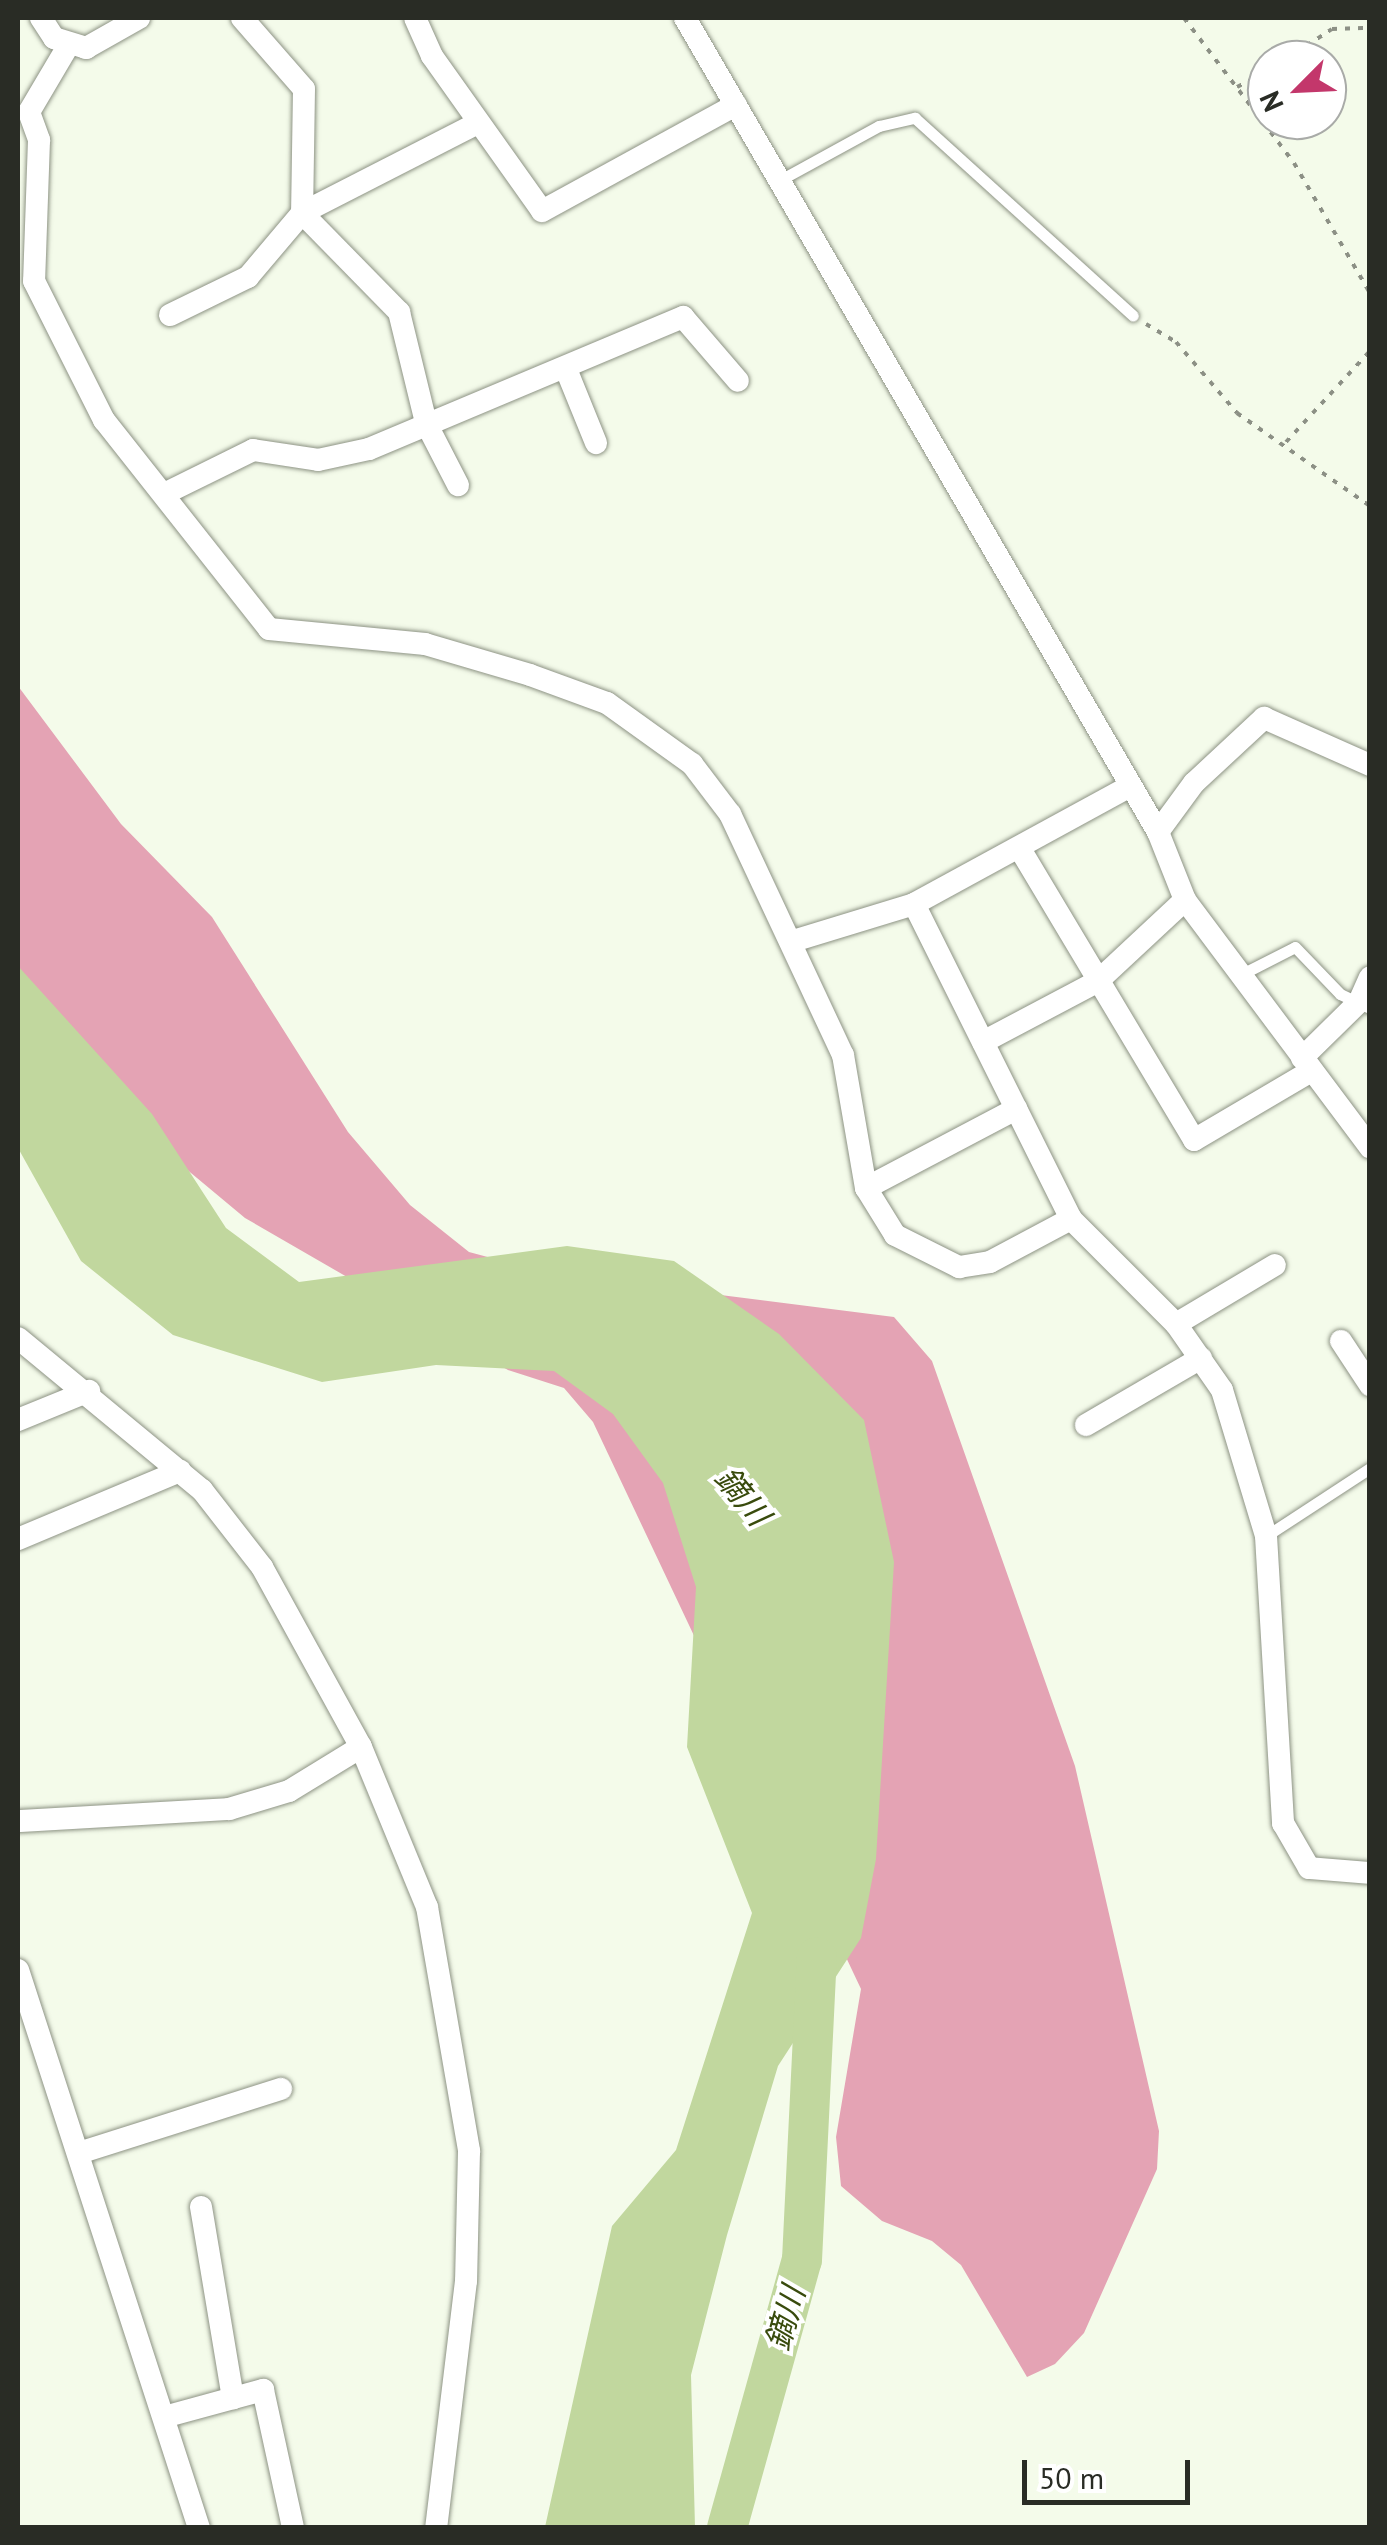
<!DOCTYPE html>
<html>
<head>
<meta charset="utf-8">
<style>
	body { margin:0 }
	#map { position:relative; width:1387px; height:2545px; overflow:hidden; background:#f4fbea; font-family:"PT Sans","Noto Sans JP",sans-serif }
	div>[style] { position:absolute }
	.forest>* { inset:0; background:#e4a3b4 }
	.water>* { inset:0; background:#c1d79e }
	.river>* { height:40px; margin:-20px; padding:0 20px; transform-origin:20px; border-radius:20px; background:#c1d79e }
	.path>* { height:4px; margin-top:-2px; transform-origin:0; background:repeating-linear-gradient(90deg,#8c9085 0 5px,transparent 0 13px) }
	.roads { filter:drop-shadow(0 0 2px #8d9384) drop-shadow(0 0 2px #8d9384) }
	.lane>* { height:11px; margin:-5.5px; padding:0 5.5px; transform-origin:5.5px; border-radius:5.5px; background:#fff }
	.street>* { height:22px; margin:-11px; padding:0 11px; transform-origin:11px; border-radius:11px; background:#fff }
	span { translate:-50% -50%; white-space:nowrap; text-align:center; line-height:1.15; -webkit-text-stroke:8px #fff; paint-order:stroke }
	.water-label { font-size:32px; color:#394b0d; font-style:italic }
	.frame { position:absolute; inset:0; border:20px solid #292c25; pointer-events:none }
	.north { position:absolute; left:1247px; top:40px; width:100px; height:100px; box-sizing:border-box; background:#fff; border:2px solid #a9aba8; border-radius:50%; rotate:246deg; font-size:28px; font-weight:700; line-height:40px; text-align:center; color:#292c25 }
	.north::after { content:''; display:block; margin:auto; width:35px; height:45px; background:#c3376b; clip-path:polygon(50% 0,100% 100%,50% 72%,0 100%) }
	.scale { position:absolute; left:1022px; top:2460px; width:168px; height:45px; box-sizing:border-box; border:5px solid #292c25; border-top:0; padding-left:12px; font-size:30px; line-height:35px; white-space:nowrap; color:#292c25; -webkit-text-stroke:8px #fff; paint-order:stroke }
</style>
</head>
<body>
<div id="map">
	<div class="forest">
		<div style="clip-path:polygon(18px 686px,121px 824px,212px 917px,348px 1132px,410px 1205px,469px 1252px,547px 1273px,894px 1317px,932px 1361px,1075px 1766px,1159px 2131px,1157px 2169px,1084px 2333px,1055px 2364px,1027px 2377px,961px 2265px,932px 2241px,882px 2221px,841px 2186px,836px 2137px,861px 1989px,593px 1422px,564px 1388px,508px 1370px,245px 1218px,167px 1153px,18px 997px)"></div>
	</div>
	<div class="water">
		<div style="clip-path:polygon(18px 966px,152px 1114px,226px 1228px,299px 1282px,567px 1246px,674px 1261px,779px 1334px,864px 1420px,894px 1562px,876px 1859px,861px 1938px,778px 2066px,727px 2235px,691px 2375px,695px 2527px,545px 2527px,612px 2226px,676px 2150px,752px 1913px,687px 1747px,696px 1587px,663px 1483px,613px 1414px,554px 1371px,436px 1365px,322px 1382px,173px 1335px,81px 1261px,18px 1148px)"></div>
	</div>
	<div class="river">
		<div style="left:727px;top:2528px;width:278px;rotate:-74.4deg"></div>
		<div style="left:802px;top:2260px;width:303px;rotate:-87.2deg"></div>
	</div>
	<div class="path">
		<div style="left:1184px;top:18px;width:182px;rotate:52.8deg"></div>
		<div style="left:1294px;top:163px;width:151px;rotate:59.7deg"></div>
		<div style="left:1285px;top:60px;width:56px;rotate:-33.4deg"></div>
		<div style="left:1332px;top:29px;width:38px;rotate:-2deg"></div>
		<div style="left:1237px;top:87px;width:34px;rotate:-27deg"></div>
		<div style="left:1146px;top:324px;width:35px;rotate:31deg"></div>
		<div style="left:1176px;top:342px;width:94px;rotate:49.3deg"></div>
		<div style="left:1237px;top:413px;width:162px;rotate:35deg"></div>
		<div style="left:1286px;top:442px;width:124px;rotate:-47.3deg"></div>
	</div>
	<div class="roads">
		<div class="lane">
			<div style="left:782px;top:179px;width:111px;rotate:-28.7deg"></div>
			<div style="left:879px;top:126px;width:37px;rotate:-13deg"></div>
			<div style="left:915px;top:118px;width:294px;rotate:42.2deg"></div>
			<div style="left:1244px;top:973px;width:57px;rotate:-27deg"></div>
			<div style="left:1295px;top:947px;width:65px;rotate:46.2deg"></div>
			<div style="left:1340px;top:994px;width:33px;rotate:25deg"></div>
			<div style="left:1266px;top:1536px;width:124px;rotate:-33.2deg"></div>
		</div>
		<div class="street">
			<div style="left:41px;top:18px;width:24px;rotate:57deg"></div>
			<div style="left:54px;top:38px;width:34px;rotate:17deg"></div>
			<div style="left:86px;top:48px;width:61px;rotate:-29.5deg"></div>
			<div style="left:242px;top:18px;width:94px;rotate:48.9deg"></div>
			<div style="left:304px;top:89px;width:124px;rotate:90.9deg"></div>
			<div style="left:302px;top:213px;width:139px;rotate:45.6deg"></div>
			<div style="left:399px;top:312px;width:114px;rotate:76.3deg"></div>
			<div style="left:426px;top:423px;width:70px;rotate:62.7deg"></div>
			<div style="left:415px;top:18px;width:42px;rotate:65.9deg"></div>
			<div style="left:432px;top:56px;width:190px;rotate:54.6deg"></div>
			<div style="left:542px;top:211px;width:221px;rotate:-28.7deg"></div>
			<div style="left:685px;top:18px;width:941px;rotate:59.84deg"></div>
			<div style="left:1158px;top:832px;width:73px;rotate:68.3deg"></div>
			<div style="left:1185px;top:900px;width:309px;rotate:53.2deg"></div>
			<div style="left:68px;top:46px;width:77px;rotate:120.6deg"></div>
			<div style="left:29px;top:112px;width:30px;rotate:70deg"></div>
			<div style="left:39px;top:140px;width:141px;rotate:92deg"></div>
			<div style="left:34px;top:281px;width:156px;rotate:63.3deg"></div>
			<div style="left:104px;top:420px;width:266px;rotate:51.7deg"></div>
			<div style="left:269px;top:629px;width:157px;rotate:5.5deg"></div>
			<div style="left:425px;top:644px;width:109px;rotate:16.4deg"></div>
			<div style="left:530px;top:675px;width:82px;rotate:20deg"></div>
			<div style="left:607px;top:703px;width:105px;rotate:35.7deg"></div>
			<div style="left:692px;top:764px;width:63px;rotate:52.8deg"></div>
			<div style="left:730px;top:814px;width:266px;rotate:64.9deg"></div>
			<div style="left:843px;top:1055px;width:135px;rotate:80.2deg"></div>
			<div style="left:866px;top:1188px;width:55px;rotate:58.3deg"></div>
			<div style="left:895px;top:1235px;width:72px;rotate:26.6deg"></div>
			<div style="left:959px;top:1267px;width:31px;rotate:-9deg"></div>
			<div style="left:990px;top:1262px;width:92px;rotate:-28deg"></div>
			<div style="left:1071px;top:1219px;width:148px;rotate:45deg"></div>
			<div style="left:1176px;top:1324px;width:80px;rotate:55.1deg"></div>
			<div style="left:1222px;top:1390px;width:152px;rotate:73.2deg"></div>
			<div style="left:1266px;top:1536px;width:288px;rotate:86.6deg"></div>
			<div style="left:1283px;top:1823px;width:52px;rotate:60deg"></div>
			<div style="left:1309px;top:1868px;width:61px;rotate:4.7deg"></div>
			<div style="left:170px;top:315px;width:87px;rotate:-26deg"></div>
			<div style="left:248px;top:277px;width:84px;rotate:-49.8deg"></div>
			<div style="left:302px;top:213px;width:198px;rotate:-27.1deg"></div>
			<div style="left:566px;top:369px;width:80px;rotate:67.9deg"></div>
			<div style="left:166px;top:493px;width:97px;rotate:-26.3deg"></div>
			<div style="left:253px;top:450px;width:66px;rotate:8.7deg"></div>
			<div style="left:318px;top:460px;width:52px;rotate:-12.2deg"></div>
			<div style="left:369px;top:449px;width:341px;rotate:-22.8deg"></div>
			<div style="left:683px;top:317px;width:84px;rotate:49.3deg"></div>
			<div style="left:1158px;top:832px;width:61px;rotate:-53.7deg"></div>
			<div style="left:1194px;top:783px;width:96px;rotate:-42.9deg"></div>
			<div style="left:1264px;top:718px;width:116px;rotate:23.9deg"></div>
			<div style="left:1020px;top:849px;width:339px;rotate:59.1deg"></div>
			<div style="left:1194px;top:1140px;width:136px;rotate:-30.5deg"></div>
			<div style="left:914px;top:904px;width:352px;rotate:63.5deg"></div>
			<div style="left:793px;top:941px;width:127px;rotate:-17deg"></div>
			<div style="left:914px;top:904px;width:245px;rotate:-28.6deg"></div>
			<div style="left:983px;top:1042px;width:130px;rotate:-27.9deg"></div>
			<div style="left:1098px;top:981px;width:119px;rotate:-43deg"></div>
			<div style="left:1302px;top:1058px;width:80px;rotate:-44.5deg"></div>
			<div style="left:1359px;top:1002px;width:27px;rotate:-66deg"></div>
			<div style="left:866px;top:1188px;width:170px;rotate:-27.8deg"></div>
			<div style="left:1176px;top:1324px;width:115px;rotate:-30.8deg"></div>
			<div style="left:18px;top:1338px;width:239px;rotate:39.6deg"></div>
			<div style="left:202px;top:1490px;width:98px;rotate:52.1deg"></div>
			<div style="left:262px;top:1567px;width:205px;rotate:61.2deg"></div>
			<div style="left:361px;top:1747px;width:84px;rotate:148.6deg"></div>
			<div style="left:289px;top:1791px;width:63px;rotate:163.3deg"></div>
			<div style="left:229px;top:1809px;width:211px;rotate:176.7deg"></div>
			<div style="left:1341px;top:1341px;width:53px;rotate:56.6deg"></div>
			<div style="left:18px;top:1420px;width:77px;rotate:-22.2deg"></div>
			<div style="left:1086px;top:1425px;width:133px;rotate:-30.2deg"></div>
			<div style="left:18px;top:1539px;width:176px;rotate:-22.8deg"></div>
			<div style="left:361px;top:1747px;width:173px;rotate:67.6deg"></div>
			<div style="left:427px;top:1907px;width:248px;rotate:80.2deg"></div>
			<div style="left:469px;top:2151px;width:130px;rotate:91.3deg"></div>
			<div style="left:466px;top:2281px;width:249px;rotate:96.9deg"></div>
			<div style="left:18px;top:1970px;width:587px;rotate:72.03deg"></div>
			<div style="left:79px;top:2153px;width:212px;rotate:-17.6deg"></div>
			<div style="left:201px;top:2207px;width:194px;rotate:80.5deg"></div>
			<div style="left:164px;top:2417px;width:103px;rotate:-15.3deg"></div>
			<div style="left:263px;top:2390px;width:141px;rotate:77.7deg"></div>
		</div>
	</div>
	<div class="water-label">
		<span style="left:743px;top:1496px;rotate:51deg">鏑川</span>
		<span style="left:785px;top:2318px;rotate:-74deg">鏑川</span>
	</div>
	<div class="frame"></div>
	<div class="north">N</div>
	<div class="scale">50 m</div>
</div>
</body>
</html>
